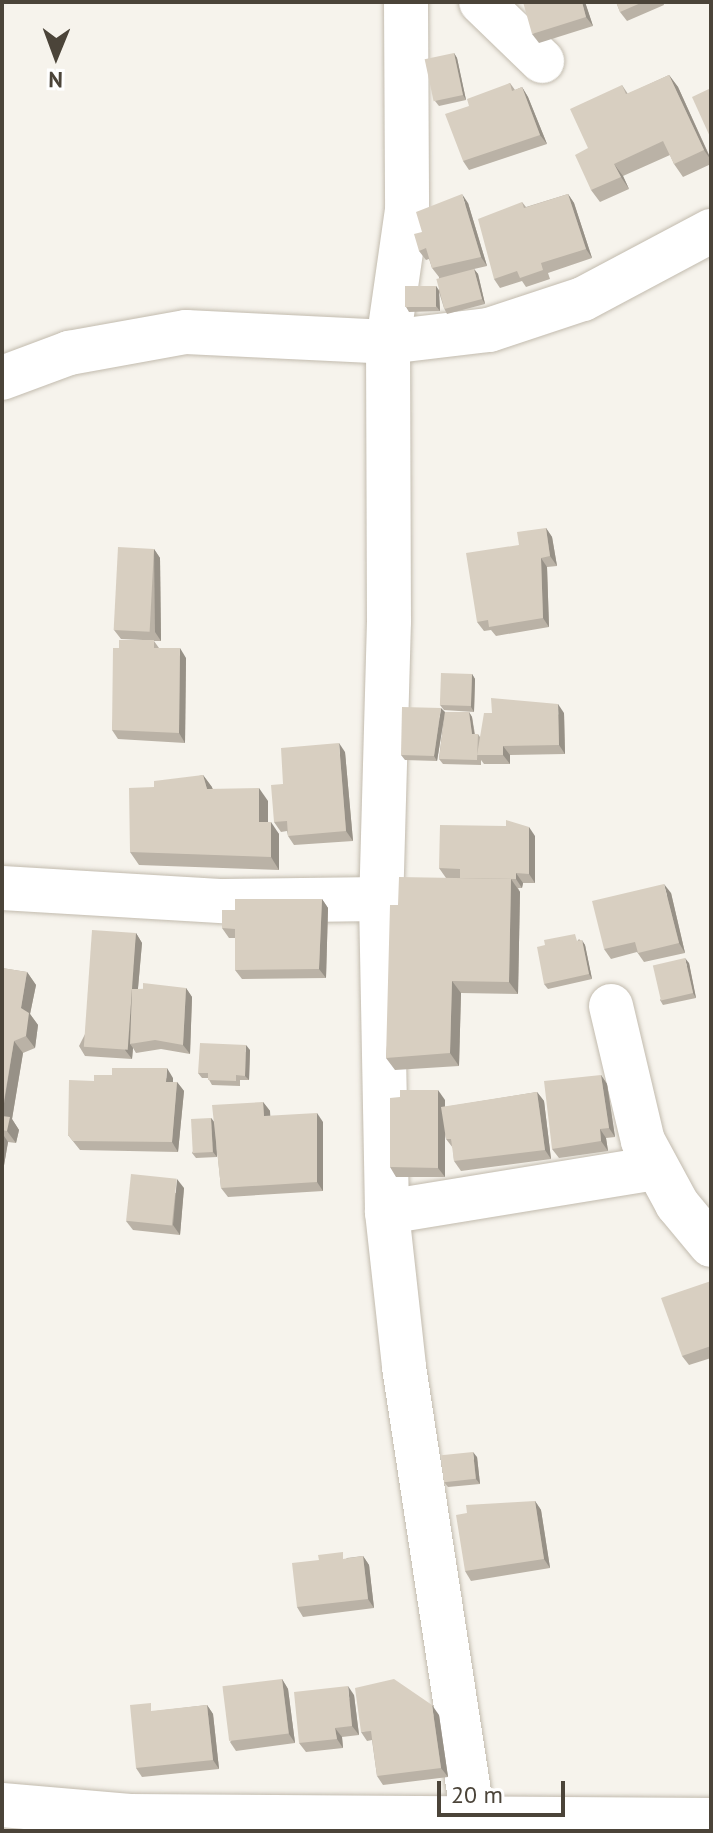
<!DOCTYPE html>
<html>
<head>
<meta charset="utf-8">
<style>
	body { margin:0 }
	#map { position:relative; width:713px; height:1833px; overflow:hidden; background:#f6f3ec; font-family:"PT Sans",sans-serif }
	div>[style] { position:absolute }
	.roads { filter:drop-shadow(0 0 2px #c2bbae) drop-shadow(0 0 2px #c2bbae) }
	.minor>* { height:44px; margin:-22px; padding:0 22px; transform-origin:22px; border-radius:22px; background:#fff }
	.wall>* { inset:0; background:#bab2a6 }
	.shaded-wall>* { inset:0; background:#979187 }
	.building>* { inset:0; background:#d8cfc1; transform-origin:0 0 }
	span { translate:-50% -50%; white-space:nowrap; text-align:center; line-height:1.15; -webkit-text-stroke:6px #fff; paint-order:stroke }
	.frame { position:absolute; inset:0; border:4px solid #4b4439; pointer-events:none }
	.north { position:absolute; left:16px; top:16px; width:80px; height:80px; -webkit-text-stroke:6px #fff; paint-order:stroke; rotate:181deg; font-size:22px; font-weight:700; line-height:32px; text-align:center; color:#4b4439 }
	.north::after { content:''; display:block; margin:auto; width:28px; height:36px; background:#4b4439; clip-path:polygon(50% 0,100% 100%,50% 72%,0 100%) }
	.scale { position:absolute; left:437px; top:1781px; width:128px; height:36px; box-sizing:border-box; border:4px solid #4b4439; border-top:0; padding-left:10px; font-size:24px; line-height:28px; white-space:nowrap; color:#4b4439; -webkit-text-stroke:6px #fff; paint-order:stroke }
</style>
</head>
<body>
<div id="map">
	<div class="roads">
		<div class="minor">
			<div style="left:406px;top:2px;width:208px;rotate:89.7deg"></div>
			<div style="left:407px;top:210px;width:133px;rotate:98.2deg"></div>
			<div style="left:388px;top:342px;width:279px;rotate:89.8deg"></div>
			<div style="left:389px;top:621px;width:278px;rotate:91.6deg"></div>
			<div style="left:381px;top:899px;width:313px;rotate:88.9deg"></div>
			<div style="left:387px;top:1212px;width:156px;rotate:83.7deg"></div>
			<div style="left:404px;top:1367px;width:469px;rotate:81.3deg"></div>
			<div style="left:481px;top:2px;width:85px;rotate:44deg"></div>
			<div style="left:2px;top:378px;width:72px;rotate:-20.5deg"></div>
			<div style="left:69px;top:353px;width:119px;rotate:-10.2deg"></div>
			<div style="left:186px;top:332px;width:202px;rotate:2.8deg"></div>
			<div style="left:388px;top:342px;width:102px;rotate:-6.8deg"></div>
			<div style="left:489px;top:330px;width:99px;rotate:-18.3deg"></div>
			<div style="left:583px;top:299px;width:145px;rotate:-28deg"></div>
			<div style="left:2px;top:888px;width:222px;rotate:3.4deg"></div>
			<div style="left:224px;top:901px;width:157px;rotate:-0.7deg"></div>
			<div style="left:611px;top:1006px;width:139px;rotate:76.7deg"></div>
			<div style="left:643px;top:1141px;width:72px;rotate:61.6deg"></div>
			<div style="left:677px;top:1204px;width:53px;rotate:50.3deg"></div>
			<div style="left:387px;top:1212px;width:273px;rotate:-9.3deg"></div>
			<div style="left:2px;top:1805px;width:128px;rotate:4.9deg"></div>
			<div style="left:130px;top:1816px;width:581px;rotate:0.39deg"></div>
		</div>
	</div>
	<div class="wall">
		<div style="clip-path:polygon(585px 2px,593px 26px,539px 43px,532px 34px)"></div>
		<div style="clip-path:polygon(616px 2px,663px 2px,664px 5px,627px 21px,620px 12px)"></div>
		<div style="clip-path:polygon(454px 53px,457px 58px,466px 100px,439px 106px,435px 101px)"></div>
		<div style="clip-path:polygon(669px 75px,678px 87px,711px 159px,711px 164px,683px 177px,674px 164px,670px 155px,623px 176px,629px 189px,600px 202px,591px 190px,588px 148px,622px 85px,628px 94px)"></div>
		<div style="clip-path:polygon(510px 83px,515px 90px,522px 87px,528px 97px,547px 144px,469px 170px,463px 161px,469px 106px)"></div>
		<div style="clip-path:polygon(568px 194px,574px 203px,592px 258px,548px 273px,550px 279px,526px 287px,522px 281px,500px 288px,494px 279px,522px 202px,526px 207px)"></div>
		<div style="clip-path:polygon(468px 203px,487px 266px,474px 269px,478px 274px,485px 304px,447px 314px,444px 308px,439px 292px,440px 311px,409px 312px,406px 307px,436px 286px,439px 290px,439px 277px,432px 268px,429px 259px,426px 260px,419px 251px,422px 232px)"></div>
		<div style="clip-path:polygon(546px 528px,552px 537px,557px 566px,547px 567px,549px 627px,496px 636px,491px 630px,484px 631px,477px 622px,519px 545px)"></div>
		<div style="clip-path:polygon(154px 549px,160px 558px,161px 641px,154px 641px,159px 648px,186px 658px,185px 743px,118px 739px,112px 730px,119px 648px,143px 640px,121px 639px,114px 630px)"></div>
		<div style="clip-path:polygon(472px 674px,475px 679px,474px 712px,444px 710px,440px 705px)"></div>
		<div style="clip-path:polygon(445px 712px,469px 712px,472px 717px,475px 734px,478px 734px,480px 737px,564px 713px,565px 754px,510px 755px,510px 764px,484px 764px,481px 760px,481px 765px,443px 764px,439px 759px,444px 717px,437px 761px,405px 760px,401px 755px)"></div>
		<div style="clip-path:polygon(345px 752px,353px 841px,294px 845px,288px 836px,287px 831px,281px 832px,274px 822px,283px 784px)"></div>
		<div style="clip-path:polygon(203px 775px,213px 789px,268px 801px,268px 822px,279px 834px,279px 870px,139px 865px,130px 852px,154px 787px)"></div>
		<div style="clip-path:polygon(535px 836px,535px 883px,523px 883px,522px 888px,518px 888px,520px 892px,518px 994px,461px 993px,459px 1066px,395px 1070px,386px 1058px,398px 905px,446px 878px,439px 868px)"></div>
		<div style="clip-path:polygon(671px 893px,685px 953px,644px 962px,637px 952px,611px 959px,604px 949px)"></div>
		<div style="clip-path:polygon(322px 899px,328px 908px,326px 978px,242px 979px,235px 970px,235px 938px,229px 938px,222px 928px,235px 910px)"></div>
		<div style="clip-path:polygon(136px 933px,142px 943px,138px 989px,186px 988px,192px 997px,190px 1054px,161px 1049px,136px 1053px,133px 1048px,132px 1059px,85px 1056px,79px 1046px)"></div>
		<div style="clip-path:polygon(579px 939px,585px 945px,592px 979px,548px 989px,544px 984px)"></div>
		<div style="clip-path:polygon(689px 963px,696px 998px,663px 1005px,660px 1000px)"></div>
		<div style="clip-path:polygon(2px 968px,27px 972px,36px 985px,30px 1014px,38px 1025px,35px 1048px,23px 1053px,12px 1119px,19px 1130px,16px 1143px,8px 1142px,2px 1177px)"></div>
		<div style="clip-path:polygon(250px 1050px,249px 1080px,240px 1080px,240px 1086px,212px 1085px,208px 1078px,202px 1078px,198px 1073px)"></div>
		<div style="clip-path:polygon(601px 1075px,607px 1084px,615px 1137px,606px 1138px,608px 1151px,559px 1158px,552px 1149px)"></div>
		<div style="clip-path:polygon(173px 1078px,173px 1082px,177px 1082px,184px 1091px,178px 1152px,80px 1150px,68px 1135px,94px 1081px)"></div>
		<div style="clip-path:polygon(537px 1092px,544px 1101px,551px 1159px,461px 1171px,454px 1161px,453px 1148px,446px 1139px,445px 1134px,445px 1177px,396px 1177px,390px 1167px,400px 1097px,445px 1100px,445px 1107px)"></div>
		<div style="clip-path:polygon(263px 1102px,270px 1111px,270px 1116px,323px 1122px,323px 1191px,228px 1197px,221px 1188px,216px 1139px,217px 1157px,196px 1158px,192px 1153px,211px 1118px,214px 1122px)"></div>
		<div style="clip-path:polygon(184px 1188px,180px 1235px,133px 1230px,126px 1221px)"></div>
		<div style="clip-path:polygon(711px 1281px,711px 1358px,689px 1365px,682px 1356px)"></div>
		<div style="clip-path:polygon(477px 1457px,480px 1484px,448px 1487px,444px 1482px)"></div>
		<div style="clip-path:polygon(535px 1501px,541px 1510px,550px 1568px,471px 1581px,465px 1571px)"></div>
		<div style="clip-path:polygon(363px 1556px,369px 1565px,374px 1608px,303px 1617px,297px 1607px,347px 1558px)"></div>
		<div style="clip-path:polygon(282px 1679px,288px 1689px,295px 1743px,236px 1751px,230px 1742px)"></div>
		<div style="clip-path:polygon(354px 1695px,359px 1735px,342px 1737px,343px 1748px,306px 1752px,299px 1743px)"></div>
		<div style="clip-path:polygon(207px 1705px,213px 1714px,219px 1769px,142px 1777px,136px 1768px,156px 1711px)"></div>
		<div style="clip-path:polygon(439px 1715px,448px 1777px,383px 1785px,377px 1776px,372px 1740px,367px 1741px,361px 1732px)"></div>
	</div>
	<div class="shaded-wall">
		<div style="clip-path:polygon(582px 2px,585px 2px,593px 26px,586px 17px)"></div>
		<div style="clip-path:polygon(454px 53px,457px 58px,466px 100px,463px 95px)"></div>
		<div style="clip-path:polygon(669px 75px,678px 87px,711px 160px,704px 150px)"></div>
		<div style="clip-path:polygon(522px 87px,528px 97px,547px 144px,540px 135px)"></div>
		<div style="clip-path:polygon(614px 164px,623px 176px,629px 189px,621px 177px)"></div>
		<div style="clip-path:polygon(462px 194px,468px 203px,487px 266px,481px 257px)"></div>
		<div style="clip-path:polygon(568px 194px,574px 203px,592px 258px,586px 249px)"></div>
		<div style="clip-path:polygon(474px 269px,478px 274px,485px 304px,482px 299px)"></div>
		<div style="clip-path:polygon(436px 286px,439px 291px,440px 311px,436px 306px)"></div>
		<div style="clip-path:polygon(546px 528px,552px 537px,557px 566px,550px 556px)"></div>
		<div style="clip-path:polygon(154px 549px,160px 558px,161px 641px,155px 632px)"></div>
		<div style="clip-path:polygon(541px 558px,547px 567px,549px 627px,543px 618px)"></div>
		<div style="clip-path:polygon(180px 648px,186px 658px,185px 743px,179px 733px)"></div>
		<div style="clip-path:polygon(472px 674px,475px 679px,474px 712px,471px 707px)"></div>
		<div style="clip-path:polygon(558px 704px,564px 713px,565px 754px,559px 745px)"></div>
		<div style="clip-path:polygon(441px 708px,445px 712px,437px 761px,434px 756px)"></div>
		<div style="clip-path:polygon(469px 712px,472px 717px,475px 739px,472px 734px)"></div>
		<div style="clip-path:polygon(339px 743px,345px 752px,353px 841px,346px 831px)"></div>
		<div style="clip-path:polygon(503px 746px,510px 755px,510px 764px,503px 755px)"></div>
		<div style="clip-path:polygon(203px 775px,212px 787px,215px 801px,207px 789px)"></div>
		<div style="clip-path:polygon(259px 788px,268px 801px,268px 834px,259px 822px)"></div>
		<div style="clip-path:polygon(271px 822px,279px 834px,279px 870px,271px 857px)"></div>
		<div style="clip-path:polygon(529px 827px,535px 836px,535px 883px,529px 874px)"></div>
		<div style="clip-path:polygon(516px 873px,523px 883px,522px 888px,516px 879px)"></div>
		<div style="clip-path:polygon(511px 879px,520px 892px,518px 994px,509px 982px)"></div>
		<div style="clip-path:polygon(664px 884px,671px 893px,685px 953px,679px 943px)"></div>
		<div style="clip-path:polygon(322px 899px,328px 908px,326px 978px,319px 969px)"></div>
		<div style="clip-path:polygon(136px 933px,142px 943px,133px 1043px,130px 1044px,133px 1048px,132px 1059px,125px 1050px)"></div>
		<div style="clip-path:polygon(582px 940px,585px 945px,592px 979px,589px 974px)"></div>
		<div style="clip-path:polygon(685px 958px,689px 963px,696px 998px,693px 993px)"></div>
		<div style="clip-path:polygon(27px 972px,36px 985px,30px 1014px,38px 1025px,35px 1048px,26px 1036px,21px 1008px)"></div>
		<div style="clip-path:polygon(452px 981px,461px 993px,459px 1066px,450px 1053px)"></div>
		<div style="clip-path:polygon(186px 988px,192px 997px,190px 1054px,183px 1045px)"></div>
		<div style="clip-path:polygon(14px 1041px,23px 1053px,12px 1119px,19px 1130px,16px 1143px,7px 1131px,2px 1116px)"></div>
		<div style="clip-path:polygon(246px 1045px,250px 1050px,249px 1080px,245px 1076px)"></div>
		<div style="clip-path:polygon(167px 1068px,173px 1078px,173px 1091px,166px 1082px)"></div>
		<div style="clip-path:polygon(601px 1075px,607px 1084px,615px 1137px,609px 1128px)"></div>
		<div style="clip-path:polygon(177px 1082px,184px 1091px,178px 1152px,172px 1142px)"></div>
		<div style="clip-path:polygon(438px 1090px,445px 1100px,445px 1177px,438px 1168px)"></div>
		<div style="clip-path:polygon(537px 1092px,544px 1101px,551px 1159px,545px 1150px)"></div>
		<div style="clip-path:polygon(263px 1102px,270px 1111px,271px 1126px,264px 1116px)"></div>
		<div style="clip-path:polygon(317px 1113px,323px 1122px,323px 1191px,317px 1182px)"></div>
		<div style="clip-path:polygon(211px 1118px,215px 1123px,217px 1157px,213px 1152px)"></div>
		<div style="clip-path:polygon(600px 1129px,606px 1138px,608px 1151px,601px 1141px)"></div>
		<div style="clip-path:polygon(2px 1133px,8px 1142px,2px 1177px)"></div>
		<div style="clip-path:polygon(177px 1179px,184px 1188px,180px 1235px,173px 1225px)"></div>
		<div style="clip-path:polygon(473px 1452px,477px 1457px,480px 1484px,476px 1479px)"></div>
		<div style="clip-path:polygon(535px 1501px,541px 1510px,550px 1568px,544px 1559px)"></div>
		<div style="clip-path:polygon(363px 1556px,369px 1565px,374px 1608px,368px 1599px)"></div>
		<div style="clip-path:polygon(282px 1679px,288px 1689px,295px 1743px,289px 1734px)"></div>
		<div style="clip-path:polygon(348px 1686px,354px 1695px,359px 1735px,352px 1726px)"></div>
		<div style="clip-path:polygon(207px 1705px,213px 1714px,219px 1769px,213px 1760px)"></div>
		<div style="clip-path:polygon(432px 1705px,439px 1715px,448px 1777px,441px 1768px)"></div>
		<div style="clip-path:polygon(335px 1728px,342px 1737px,343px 1748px,337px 1739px)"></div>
	</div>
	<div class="building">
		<div style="clip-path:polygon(523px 2px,582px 2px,586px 17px,532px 34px)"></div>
		<div style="clip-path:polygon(616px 2px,643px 2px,620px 12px)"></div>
		<div style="left:454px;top:53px;width:43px;height:30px;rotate:78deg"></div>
		<div style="clip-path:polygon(669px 75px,704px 150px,674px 164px,663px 141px,614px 164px,621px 177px,591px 190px,575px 155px,588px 148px,570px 109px,622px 85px,626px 94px)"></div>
		<div style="clip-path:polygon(510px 83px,512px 91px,522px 87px,540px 135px,463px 161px,445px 114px,469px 106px,467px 99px)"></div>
		<div style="clip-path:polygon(711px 88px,711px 139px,692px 97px)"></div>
		<div style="clip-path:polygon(462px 194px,481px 257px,432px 268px,426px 248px,419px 251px,414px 234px,422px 232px,416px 212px)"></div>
		<div style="clip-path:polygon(568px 194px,586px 249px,541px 263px,543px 270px,520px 278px,517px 271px,494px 279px,478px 219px,522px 202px,524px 208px)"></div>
		<div style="left:474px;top:269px;width:31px;height:39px;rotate:75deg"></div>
		<div style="left:405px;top:286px;width:31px;height:21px"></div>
		<div style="clip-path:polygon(546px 528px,550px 556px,541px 558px,543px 618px,489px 627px,488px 620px,477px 622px,466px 553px,519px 545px,517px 532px)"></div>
		<div style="left:118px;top:547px;width:36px;height:83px;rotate:3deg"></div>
		<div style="clip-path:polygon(119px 640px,154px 640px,154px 648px,180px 648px,179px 733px,112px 730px,113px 648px,119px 648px)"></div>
		<div style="left:441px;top:673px;width:31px;height:32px;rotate:2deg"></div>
		<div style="clip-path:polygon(491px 698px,558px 704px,559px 745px,503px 746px,503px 755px,477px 755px,484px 713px,492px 713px)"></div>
		<div style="clip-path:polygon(402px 707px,441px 708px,434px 756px,401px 755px)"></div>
		<div style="clip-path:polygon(445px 712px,469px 712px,472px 734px,478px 734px,477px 760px,439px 759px)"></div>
		<div style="clip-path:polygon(339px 743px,346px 831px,288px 836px,287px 821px,274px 822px,271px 785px,283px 784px,281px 748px)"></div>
		<div style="clip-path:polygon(203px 775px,207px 789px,259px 788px,259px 822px,271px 822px,271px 857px,130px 852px,129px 788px,154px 787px,154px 781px)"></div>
		<div style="clip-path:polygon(506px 820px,529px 827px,529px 874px,516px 873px,516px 879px,460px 878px,460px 869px,439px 868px,440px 825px,506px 826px)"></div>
		<div style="clip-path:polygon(399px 877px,511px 879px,509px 982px,452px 981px,450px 1053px,386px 1058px,390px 905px,398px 905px)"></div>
		<div style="clip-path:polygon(664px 884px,679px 943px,638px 953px,635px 942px,604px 949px,592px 901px)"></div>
		<div style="clip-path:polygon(235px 899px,322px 899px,319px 969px,235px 970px,235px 929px,222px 928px,222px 910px,235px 910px)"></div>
		<div style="left:92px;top:930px;width:44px;height:117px;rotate:4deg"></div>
		<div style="clip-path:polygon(575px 934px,577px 941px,582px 940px,589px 974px,544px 984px,537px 947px,545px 945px,544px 940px)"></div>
		<div style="left:685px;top:958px;width:36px;height:33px;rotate:77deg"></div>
		<div style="clip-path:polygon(2px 968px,27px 972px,21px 1008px,29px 1013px,26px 1036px,14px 1041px,2px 1112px)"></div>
		<div style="clip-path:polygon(143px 983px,186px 988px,183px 1045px,155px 1040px,130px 1044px,132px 989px,143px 989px)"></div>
		<div style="clip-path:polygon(200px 1043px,246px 1045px,245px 1076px,236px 1075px,236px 1081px,208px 1080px,208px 1073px,198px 1073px)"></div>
		<div style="clip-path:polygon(112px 1068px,167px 1068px,166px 1082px,177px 1082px,172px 1142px,73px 1141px,68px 1135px,69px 1080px,94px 1081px,94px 1075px,112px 1075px)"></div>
		<div style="clip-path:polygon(601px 1075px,609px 1128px,600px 1129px,601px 1141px,552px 1149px,544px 1081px)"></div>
		<div style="clip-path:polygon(400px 1090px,438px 1090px,438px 1168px,390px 1167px,390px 1098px,400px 1097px)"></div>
		<div style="clip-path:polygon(537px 1092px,545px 1150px,454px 1161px,451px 1139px,446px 1139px,441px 1107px)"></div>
		<div style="clip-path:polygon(263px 1102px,264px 1116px,317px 1113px,317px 1182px,221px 1188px,212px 1105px)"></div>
		<div style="clip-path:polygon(2px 1116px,10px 1117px,7px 1131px,2px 1130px)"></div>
		<div style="left:211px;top:1118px;width:34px;height:20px;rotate:87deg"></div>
		<div style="left:131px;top:1174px;width:46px;height:47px;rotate:6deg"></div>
		<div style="clip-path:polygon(711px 1281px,711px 1346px,682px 1356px,661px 1298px)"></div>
		<div style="left:473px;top:1452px;width:27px;height:32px;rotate:84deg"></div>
		<div style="clip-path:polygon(535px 1501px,544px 1559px,465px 1571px,456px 1515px,467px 1513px,466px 1505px)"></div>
		<div style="clip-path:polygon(343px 1552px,343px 1559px,363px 1556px,368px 1599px,297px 1607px,292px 1563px,319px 1560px,318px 1555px)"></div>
		<div style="left:282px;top:1679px;width:55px;height:60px;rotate:83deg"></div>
		<div style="clip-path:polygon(394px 1679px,432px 1705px,441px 1768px,377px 1776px,371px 1731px,361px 1732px,355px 1688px)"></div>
		<div style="clip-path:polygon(348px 1686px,352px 1726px,335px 1728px,337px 1739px,299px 1743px,294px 1692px)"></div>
		<div style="clip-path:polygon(151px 1703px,151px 1711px,207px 1705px,213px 1760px,136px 1768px,130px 1705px)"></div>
	</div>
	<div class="frame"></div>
	<div class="north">N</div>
	<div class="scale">20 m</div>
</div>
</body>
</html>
